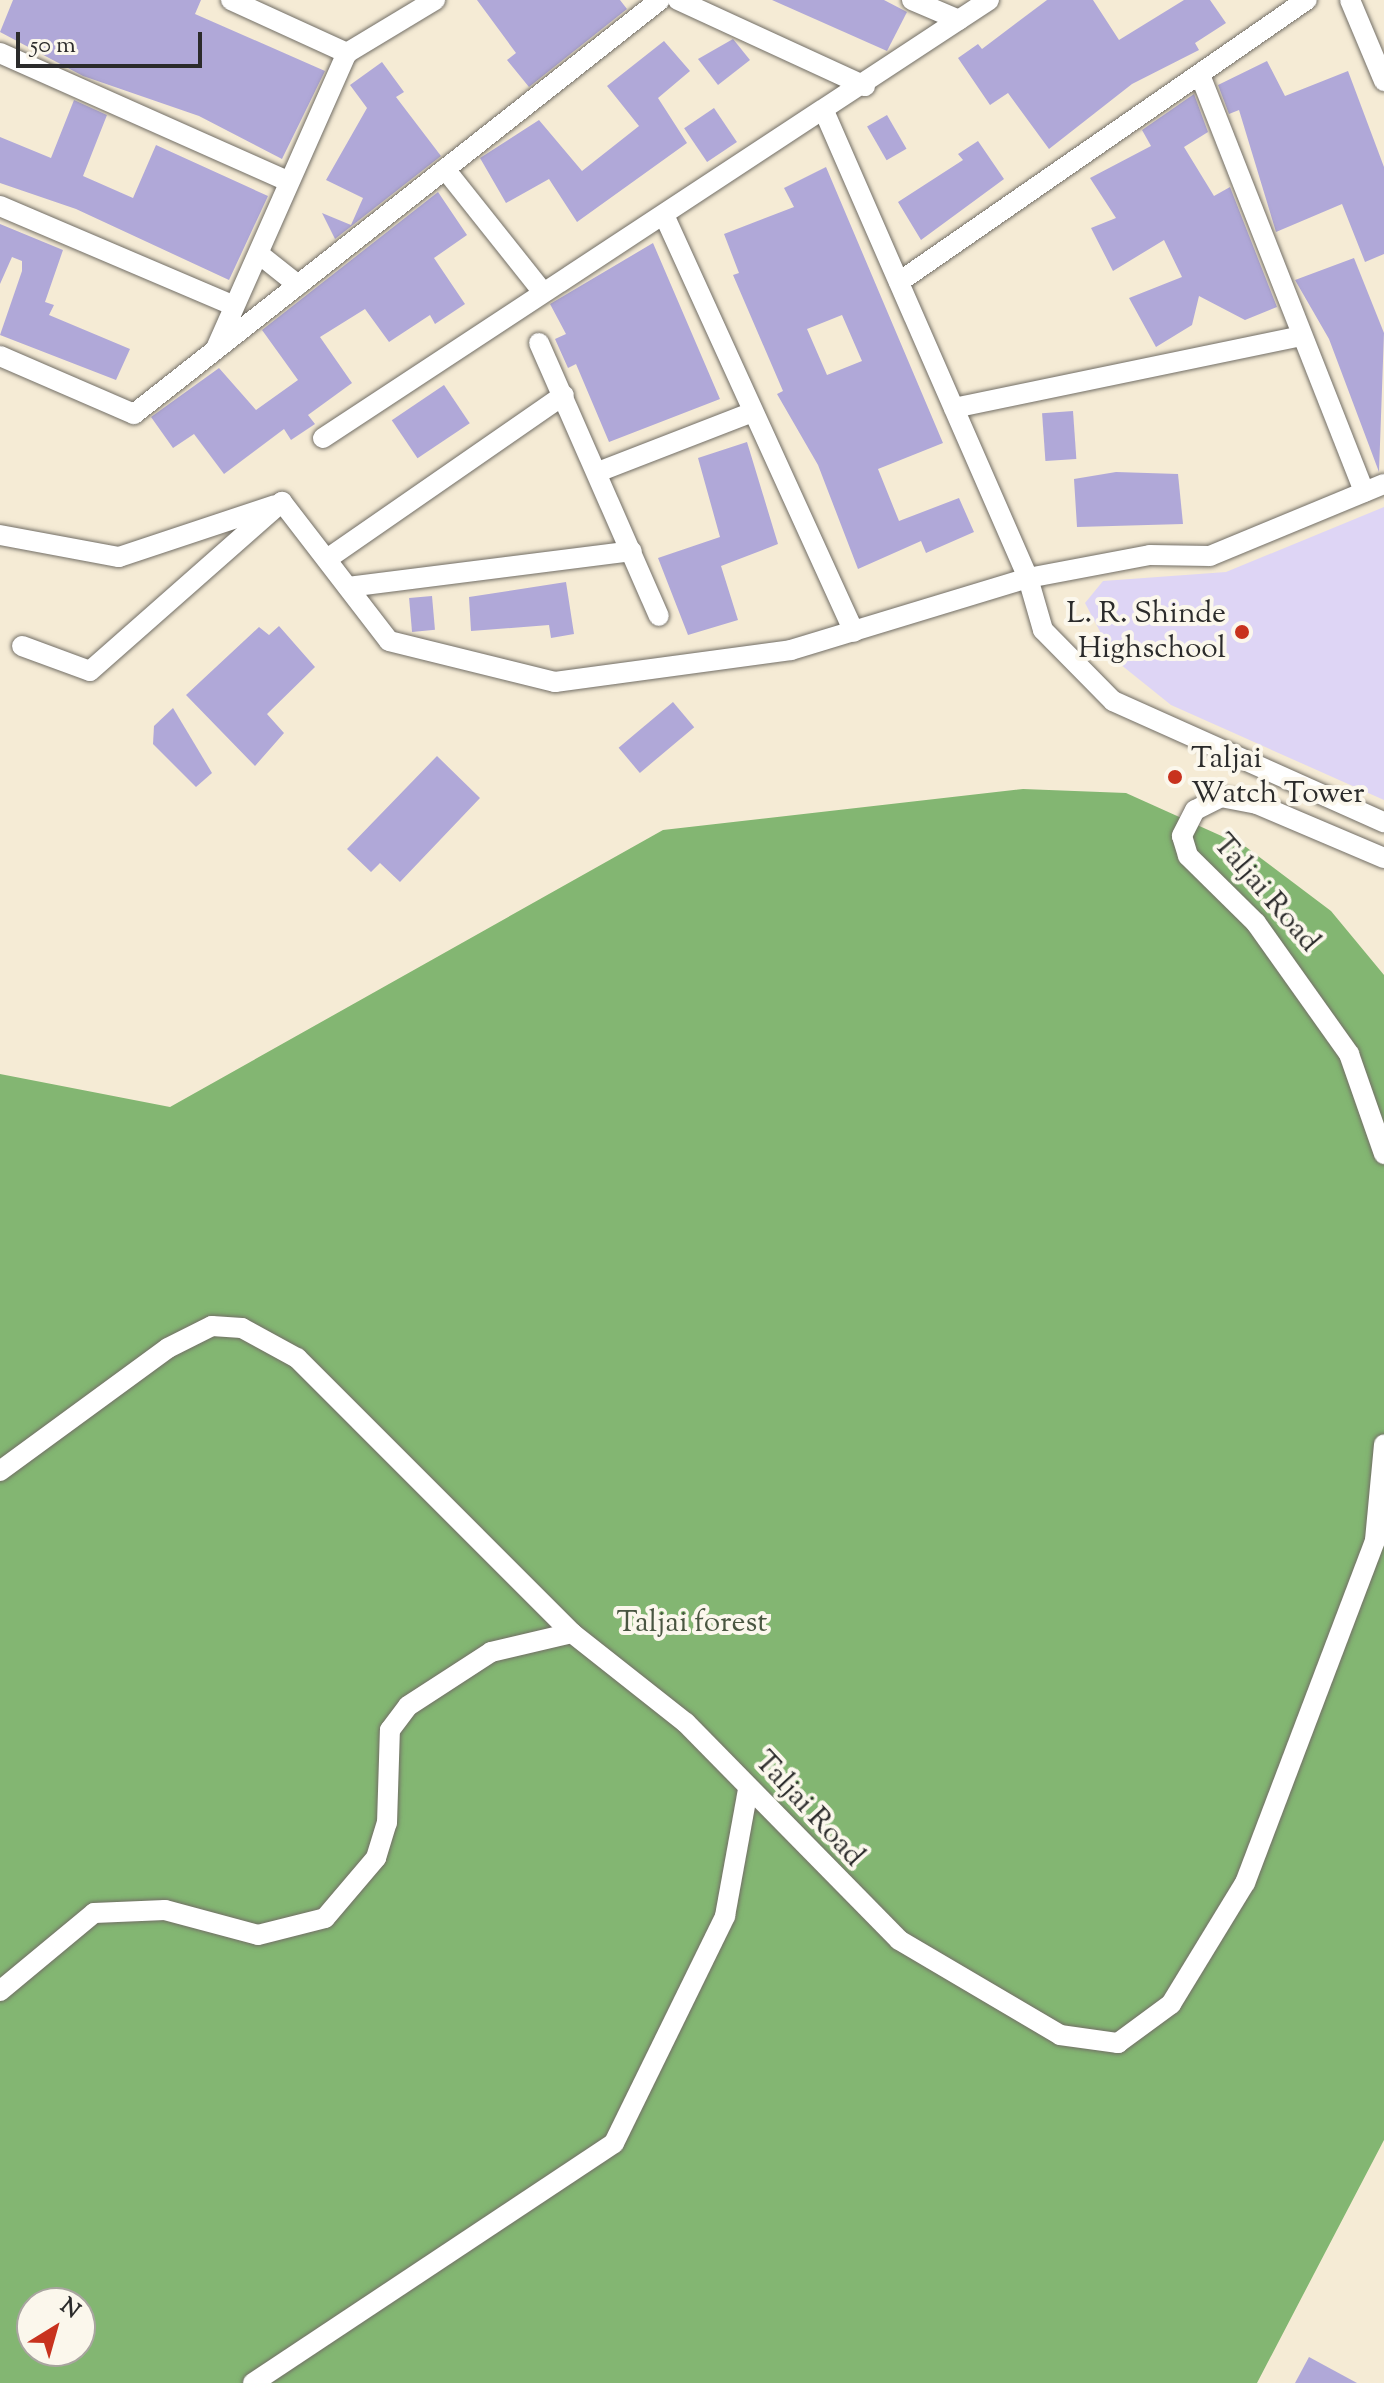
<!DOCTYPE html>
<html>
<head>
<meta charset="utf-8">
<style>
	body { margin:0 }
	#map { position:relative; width:1384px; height:2383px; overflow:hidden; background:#f5ebd5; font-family:"Sorts Mill Goudy",serif }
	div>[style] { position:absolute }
	.built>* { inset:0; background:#ded5f5 }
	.forest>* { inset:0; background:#83b672 }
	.building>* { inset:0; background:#b0a8d8; transform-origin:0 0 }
	.roads { filter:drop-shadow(0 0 2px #726e66) drop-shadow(0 0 2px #726e66) }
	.minor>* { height:20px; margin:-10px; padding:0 10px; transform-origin:10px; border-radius:10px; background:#fff }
	.dots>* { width:22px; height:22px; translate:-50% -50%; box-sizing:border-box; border:4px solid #fbf7ec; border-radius:50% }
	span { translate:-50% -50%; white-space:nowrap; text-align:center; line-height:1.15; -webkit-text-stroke:8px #fbf7ec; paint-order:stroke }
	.poi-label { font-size:30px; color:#2b2b2b }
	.right { translate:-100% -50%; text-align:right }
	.left { translate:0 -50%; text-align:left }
	.street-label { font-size:30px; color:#2b2b2b }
	.park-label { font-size:30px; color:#495641 }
	.north { position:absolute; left:16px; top:2287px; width:80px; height:80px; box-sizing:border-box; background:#fbf7ec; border:2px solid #a8a59f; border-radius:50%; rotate:37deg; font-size:22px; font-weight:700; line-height:32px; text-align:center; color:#2b2b2b }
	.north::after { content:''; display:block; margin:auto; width:28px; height:36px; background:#c8321e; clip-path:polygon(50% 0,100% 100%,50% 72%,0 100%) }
	.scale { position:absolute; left:16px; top:32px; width:186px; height:36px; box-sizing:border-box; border:4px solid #2b2b2b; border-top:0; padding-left:10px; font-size:24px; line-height:28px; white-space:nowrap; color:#2b2b2b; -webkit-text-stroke:6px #fbf7ec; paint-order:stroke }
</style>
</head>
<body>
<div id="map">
	<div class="built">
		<div style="clip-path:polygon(1384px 507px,1384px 800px,1171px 705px,1115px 660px,1085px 603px,1103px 581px,1226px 572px)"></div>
	</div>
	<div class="forest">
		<div style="clip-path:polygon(evenodd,1023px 789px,1126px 793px,1246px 847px,1331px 911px,1384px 975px,1384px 2140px,1257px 2383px,0 2383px,0 1074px,170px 1107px,663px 830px,1023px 789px,32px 2303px,80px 2303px,80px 2351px,32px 2351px,32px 2303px)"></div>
	</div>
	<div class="building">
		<div style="clip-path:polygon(13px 0,201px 0,195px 14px,325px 71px,282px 159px,199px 116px,83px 76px,0 32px)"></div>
		<div style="clip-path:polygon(477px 0,620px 0,627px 9px,529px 87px,507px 60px,516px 53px)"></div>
		<div style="clip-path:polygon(772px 0,884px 0,907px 12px,887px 51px)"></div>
		<div style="clip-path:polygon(1047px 0,1093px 0,1119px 40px,1184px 0,1210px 0,1226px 23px,1195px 43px,1199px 50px,1132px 84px,1049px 149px,1008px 93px,990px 105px,958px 58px,978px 44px,982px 49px)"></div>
		<div style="clip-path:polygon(733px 39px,750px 60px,718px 85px,698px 59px)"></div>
		<div style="clip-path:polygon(664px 41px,690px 71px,658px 98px,687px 143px,577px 222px,549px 179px,506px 203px,480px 158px,539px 120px,582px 171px,639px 126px,607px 86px)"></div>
		<div style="clip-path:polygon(1267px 61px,1285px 96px,1348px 71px,1384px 167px,1384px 254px,1365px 262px,1342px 204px,1276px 232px,1239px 110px,1229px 114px,1218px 85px)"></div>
		<div style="clip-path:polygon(382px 62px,404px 92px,396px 97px,441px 156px,335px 239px,322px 213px,351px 225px,363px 198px,326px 180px,367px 108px,350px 85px)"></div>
		<div style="clip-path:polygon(1194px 94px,1208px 132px,1184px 147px,1214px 196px,1230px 187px,1277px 307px,1245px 320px,1199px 296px,1192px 325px,1156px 347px,1129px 298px,1182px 277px,1164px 240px,1113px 271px,1091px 228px,1116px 218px,1090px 178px,1151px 146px,1142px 130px)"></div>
		<div style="clip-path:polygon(74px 100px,107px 115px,83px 176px,133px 198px,156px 145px,268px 196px,229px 280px,76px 209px,0 183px,0 137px,51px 158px)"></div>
		<div style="left:714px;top:108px;width:41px;height:36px;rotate:56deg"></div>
		<div style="left:887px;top:115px;width:39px;height:23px;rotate:60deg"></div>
		<div style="clip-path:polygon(978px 141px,1004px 179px,921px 240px,898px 202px,963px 160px,958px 154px)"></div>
		<div style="clip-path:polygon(evenodd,826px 167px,943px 443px,878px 469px,899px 521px,959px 498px,974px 532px,926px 553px,921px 541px,858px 569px,818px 465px,777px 394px,783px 391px,733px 275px,739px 273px,724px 234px,794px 207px,784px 188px,826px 167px,842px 315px,862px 361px,827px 375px,807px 329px,842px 315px)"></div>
		<div style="clip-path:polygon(438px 192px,467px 235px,434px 258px,465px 304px,435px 324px,430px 315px,389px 342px,365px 309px,320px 337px,352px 383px,308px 415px,315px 424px,291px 440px,284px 429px,224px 474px,194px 434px,173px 448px,151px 417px,219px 368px,256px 410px,298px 380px,262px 330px)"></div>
		<div style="clip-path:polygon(0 224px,63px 250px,45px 302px,54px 305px,49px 315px,130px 349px,116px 380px,0 335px,22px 271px,22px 261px,12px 257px,0 284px)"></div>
		<div style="clip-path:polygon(653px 243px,720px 399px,609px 442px,576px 364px,568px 368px,555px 339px,566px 334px,550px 304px)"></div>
		<div style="clip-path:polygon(1354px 258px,1384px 333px,1379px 472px,1329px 339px,1295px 280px)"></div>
		<div style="left:444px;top:385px;width:46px;height:63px;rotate:56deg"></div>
		<div style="left:1073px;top:411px;width:48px;height:31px;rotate:86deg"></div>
		<div style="clip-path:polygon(747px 442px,778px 544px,721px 566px,738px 620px,688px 635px,658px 558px,720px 537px,698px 458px)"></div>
		<div style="clip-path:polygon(1116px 472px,1178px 474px,1183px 524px,1077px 527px,1074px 479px)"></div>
		<div style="clip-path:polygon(566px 582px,574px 634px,551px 638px,549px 625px,471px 631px,469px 597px)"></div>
		<div style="left:432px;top:596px;width:34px;height:23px;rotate:85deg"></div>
		<div style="clip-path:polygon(279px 626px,315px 667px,267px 714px,284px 733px,255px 766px,186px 695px,259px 627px,269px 635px)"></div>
		<div style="left:673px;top:702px;width:33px;height:71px;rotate:50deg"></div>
		<div style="clip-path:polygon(173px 708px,212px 773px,196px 787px,153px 744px,154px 726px)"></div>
		<div style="clip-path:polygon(437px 756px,480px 798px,400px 882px,380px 863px,371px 872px,347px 849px)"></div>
		<div style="clip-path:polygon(1309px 2357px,1357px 2383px,1295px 2383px)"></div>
	</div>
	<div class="roads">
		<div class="minor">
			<div style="left:231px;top:0;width:128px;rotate:24.6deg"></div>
			<div style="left:678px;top:0;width:206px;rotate:24.7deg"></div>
			<div style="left:912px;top:0;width:51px;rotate:23.1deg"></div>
			<div style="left:1350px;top:0;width:88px;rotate:67.2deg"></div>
			<div style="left:0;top:53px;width:315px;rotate:24deg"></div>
			<div style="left:1200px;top:75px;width:448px;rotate:68.5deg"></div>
			<div style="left:824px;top:111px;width:510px;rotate:66.4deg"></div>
			<div style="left:1028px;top:578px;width:54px;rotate:73.9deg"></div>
			<div style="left:1043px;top:630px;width:100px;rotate:45.4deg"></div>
			<div style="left:1113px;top:701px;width:297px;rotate:24.1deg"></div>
			<div style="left:445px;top:169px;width:156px;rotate:51.5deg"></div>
			<div style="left:0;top:206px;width:254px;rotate:23.1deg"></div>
			<div style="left:664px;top:215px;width:458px;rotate:65.5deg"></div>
			<div style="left:259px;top:254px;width:50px;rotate:38.5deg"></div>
			<div style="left:899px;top:282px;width:496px;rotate:-34.7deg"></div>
			<div style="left:539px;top:343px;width:298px;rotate:66.3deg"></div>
			<div style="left:217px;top:346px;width:321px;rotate:-66.1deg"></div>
			<div style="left:347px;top:53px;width:103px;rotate:-31.1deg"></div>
			<div style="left:0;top:356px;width:146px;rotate:23.4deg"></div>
			<div style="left:134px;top:414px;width:669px;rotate:-38.21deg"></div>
			<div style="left:954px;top:408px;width:351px;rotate:-11.7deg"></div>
			<div style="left:323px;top:438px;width:797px;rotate:-33.33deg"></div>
			<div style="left:598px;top:472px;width:166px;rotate:-21.2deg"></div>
			<div style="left:0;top:535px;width:121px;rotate:10.5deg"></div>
			<div style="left:119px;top:557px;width:164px;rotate:-18.4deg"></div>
			<div style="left:327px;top:559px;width:288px;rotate:-34.7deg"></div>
			<div style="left:348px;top:587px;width:286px;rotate:-7.2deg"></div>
			<div style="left:22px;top:646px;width:72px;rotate:20.2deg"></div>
			<div style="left:90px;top:671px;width:256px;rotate:-41.4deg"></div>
			<div style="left:282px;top:502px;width:175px;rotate:52.4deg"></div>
			<div style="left:389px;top:641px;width:171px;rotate:13.9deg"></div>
			<div style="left:555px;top:682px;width:238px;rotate:-7.7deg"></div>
			<div style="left:791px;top:650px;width:248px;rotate:-16.9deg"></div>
			<div style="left:1028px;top:578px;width:124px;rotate:-10.7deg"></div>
			<div style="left:1150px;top:555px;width:60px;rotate:1deg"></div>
			<div style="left:1210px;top:556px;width:188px;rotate:-22.5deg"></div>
			<div style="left:1384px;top:858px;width:138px;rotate:-157deg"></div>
			<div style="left:1257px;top:804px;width:37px;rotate:-169deg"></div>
			<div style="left:1221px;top:797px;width:29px;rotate:153deg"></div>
			<div style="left:1195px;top:810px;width:29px;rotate:117deg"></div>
			<div style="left:1182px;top:836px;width:21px;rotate:73deg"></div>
			<div style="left:1188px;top:856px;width:95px;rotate:44.6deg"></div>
			<div style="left:1256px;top:923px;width:161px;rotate:54.6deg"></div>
			<div style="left:1349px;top:1054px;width:106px;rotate:70.7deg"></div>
			<div style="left:0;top:1471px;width:208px;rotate:-36.2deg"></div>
			<div style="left:168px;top:1348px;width:49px;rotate:-26.6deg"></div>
			<div style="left:212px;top:1326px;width:30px;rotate:4deg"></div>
			<div style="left:242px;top:1328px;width:63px;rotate:28.6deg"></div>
			<div style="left:297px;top:1358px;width:389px;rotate:45deg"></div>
			<div style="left:0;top:1991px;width:122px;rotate:-39.7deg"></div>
			<div style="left:94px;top:1913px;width:71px;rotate:-2.4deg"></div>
			<div style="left:165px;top:1910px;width:96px;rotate:15deg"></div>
			<div style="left:258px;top:1935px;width:69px;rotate:-14.2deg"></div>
			<div style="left:325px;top:1918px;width:79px;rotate:-49.6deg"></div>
			<div style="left:376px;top:1858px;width:37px;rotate:-73deg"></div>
			<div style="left:387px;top:1823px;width:93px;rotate:-88.2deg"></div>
			<div style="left:390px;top:1730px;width:30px;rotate:-53deg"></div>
			<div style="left:408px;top:1706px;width:99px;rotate:-33deg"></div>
			<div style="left:491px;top:1652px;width:83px;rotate:-13.2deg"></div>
			<div style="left:572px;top:1633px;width:145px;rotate:38.3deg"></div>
			<div style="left:686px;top:1723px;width:304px;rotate:45.5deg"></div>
			<div style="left:899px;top:1940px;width:187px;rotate:30.5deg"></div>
			<div style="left:1060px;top:2035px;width:59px;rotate:7.9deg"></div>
			<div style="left:1118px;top:2043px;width:66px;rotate:-36.3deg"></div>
			<div style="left:1171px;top:2004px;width:142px;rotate:-58.6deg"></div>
			<div style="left:1245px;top:1883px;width:367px;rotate:-69.2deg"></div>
			<div style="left:1375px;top:1540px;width:96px;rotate:-84.6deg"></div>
			<div style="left:253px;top:2383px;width:433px;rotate:-33.6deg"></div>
			<div style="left:614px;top:2143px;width:253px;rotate:-63.9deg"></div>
			<div style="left:725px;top:1916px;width:128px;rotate:-79.7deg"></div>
		</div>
	</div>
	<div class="dots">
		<div style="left:1242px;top:632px;background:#c8321e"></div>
		<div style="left:1175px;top:777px;background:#c8321e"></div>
	</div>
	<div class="poi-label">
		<span class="right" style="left:1226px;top:632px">L. R. Shinde<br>Highschool</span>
		<span class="left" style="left:1191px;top:777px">Taljai<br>Watch Tower</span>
	</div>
	<div class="street-label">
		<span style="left:1265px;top:894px;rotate:49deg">Taljai Road</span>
		<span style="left:808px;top:1810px;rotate:47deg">Taljai Road</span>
	</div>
	<div class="park-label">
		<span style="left:692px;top:1624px">Taljai forest</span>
	</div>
	<div class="north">N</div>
	<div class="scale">50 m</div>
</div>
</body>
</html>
